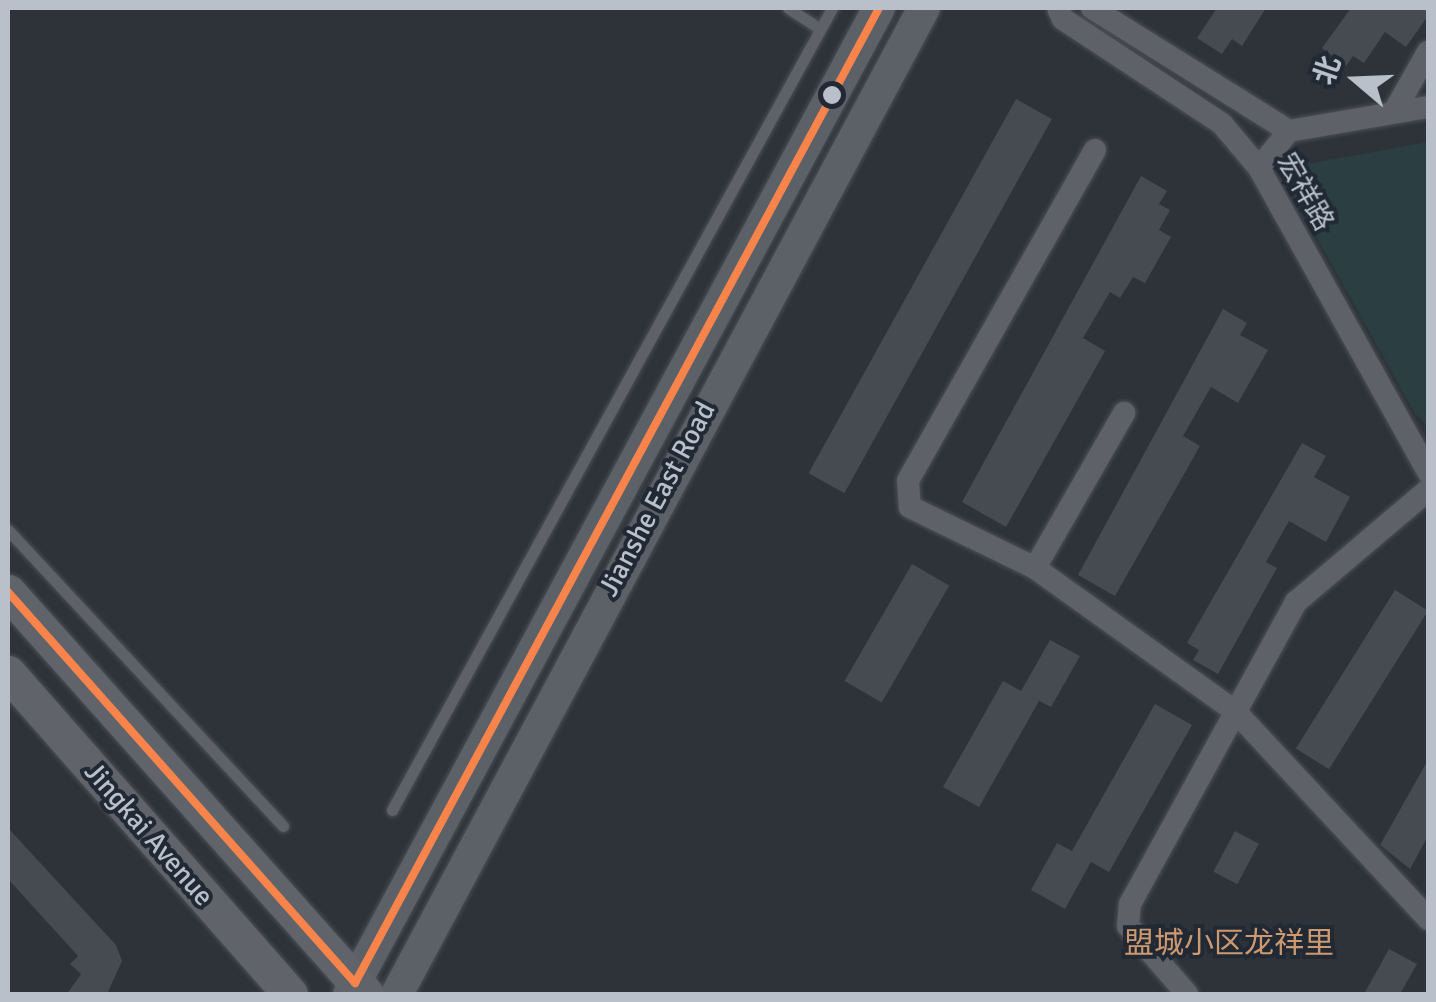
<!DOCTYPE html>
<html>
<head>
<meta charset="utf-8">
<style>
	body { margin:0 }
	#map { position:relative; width:1436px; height:1002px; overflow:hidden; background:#2e333a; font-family:Signika,"Noto Sans SC",sans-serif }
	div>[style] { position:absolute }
	.green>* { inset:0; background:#2b3e41 }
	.building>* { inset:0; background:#464a51; transform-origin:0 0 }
	.roads { filter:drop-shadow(0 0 2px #4c4f55) drop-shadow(0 0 2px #4c4f55) }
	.service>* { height:11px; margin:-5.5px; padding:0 5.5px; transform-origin:5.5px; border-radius:5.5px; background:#5e6268 }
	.minor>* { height:22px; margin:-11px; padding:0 11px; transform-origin:11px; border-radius:11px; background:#5e6268 }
	.secondary>* { height:32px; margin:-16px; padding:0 16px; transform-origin:16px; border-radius:16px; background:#5c6067 }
	.primary>* { height:35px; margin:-17.5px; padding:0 17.5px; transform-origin:17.5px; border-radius:17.5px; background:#60646a }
	.bus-1>* { height:8px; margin:-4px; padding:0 4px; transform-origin:4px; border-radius:4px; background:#f8844c }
	.dots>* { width:28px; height:28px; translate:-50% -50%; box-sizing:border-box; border:5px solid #212935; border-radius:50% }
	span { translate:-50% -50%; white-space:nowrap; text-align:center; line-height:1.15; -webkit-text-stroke:8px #212935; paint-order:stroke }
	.street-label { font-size:28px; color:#b9c0ca }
	.neighbourhood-label { font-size:30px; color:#cf996f }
	.frame { position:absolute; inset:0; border:10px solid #b9c0ca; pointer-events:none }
	.north { position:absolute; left:1306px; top:30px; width:100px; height:100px; -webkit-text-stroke:8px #212935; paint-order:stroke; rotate:289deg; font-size:28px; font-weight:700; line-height:40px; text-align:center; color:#b9c0ca }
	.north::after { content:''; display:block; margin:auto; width:35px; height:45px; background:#b9c0ca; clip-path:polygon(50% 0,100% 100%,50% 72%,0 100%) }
</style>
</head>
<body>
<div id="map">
	<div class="green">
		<div style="clip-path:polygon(1428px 142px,1428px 426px,1414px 412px,1290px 189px,1297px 170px,1308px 164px)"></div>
	</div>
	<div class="building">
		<div style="clip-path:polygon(1217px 8px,1266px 8px,1242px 46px,1232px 39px,1222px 54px,1197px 38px)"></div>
		<div style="clip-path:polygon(1351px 8px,1428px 8px,1428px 16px,1406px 47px,1385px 32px,1364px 63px,1353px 56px,1346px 66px,1322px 48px)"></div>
		<div style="left:1016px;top:99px;width:41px;height:428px;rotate:29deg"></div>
		<div style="clip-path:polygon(1141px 176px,1167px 191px,1159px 204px,1170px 210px,1159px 230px,1171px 237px,1145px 283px,1133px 277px,1120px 298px,1110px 292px,1083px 338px,1105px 351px,1006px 527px,962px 502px)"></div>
		<div style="clip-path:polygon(1223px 309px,1247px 323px,1240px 335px,1268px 350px,1238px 403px,1211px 387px,1183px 436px,1200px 446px,1115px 596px,1078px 575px)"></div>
		<div style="clip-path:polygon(1302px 443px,1326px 456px,1314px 477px,1350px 497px,1326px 542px,1289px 521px,1266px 562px,1277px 568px,1218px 674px,1193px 660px,1199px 650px,1187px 643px)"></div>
		<div style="left:912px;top:564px;width:43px;height:135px;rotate:30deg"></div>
		<div style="left:1395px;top:590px;width:39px;height:187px;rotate:32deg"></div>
		<div style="clip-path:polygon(1050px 640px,1080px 656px,1051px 707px,1030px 696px,1039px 701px,979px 807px,943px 787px,1003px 681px,1021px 691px)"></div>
		<div style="clip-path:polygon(1155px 704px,1192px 725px,1109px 872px,1091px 862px,1065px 909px,1031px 890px,1057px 843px,1072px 851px)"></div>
		<div style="clip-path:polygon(1428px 760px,1428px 836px,1410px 869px,1380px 845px)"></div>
		<div style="clip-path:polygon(8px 828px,116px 945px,122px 961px,107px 994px,67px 994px,81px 974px,70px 964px,78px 956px,8px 879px)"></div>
		<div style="left:1235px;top:831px;width:27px;height:46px;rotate:28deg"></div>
		<div style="clip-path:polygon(1389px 949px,1417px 964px,1400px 994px,1364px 994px)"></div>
	</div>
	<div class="roads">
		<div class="service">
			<div style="left:788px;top:8px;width:38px;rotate:33deg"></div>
			<div style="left:8px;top:530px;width:404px;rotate:47.1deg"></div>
			<div style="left:392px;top:810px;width:915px;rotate:-61.25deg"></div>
		</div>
		<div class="minor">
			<div style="left:1058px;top:8px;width:12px;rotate:66deg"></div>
			<div style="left:1063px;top:19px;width:191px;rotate:33.4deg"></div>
			<div style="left:1222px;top:124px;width:57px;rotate:49.9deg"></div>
			<div style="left:1259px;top:168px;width:348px;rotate:60.9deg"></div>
			<div style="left:1092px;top:8px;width:232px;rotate:32deg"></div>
			<div style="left:1394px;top:112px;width:69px;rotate:-60.5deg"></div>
			<div style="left:1095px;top:150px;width:380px;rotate:119.5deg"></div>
			<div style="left:908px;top:481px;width:26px;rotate:86deg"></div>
			<div style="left:910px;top:507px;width:139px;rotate:26deg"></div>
			<div style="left:1035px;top:568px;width:246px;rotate:35.6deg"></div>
			<div style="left:1235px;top:711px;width:284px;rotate:47.1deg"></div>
			<div style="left:1259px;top:168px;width:48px;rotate:-51deg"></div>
			<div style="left:1289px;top:131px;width:141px;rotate:-9.8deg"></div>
			<div style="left:1035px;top:568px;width:179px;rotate:-60.1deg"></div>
			<div style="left:1187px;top:994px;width:90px;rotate:-130.9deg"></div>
			<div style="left:1128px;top:926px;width:22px;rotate:-85deg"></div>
			<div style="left:1130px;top:904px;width:345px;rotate:-61.2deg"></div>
			<div style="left:1296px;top:602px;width:173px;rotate:-40.3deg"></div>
		</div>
		<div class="secondary">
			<div style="left:349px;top:994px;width:1119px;rotate:-61.74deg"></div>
			<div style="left:397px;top:994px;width:1118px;rotate:-61.88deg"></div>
		</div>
		<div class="primary">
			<div style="left:8px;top:592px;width:538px;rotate:48.31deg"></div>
			<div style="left:8px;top:673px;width:427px;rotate:48.7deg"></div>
		</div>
	</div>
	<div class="bus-1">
		<div style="left:8px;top:592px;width:523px;rotate:48.41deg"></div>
		<div style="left:355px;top:983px;width:1107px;rotate:-61.74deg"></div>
	</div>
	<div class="dots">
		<div style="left:832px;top:95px;background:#b9c0ca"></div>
	</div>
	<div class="street-label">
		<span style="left:1305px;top:192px;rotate:60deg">宏祥路</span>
		<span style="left:657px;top:499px;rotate:-62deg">Jianshe East Road</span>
		<span style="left:149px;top:834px;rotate:49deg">Jingkai Avenue</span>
	</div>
	<div class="neighbourhood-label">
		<span style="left:1229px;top:944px">盟城小区龙祥里</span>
	</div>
	<div class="frame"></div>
	<div class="north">北</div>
</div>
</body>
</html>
